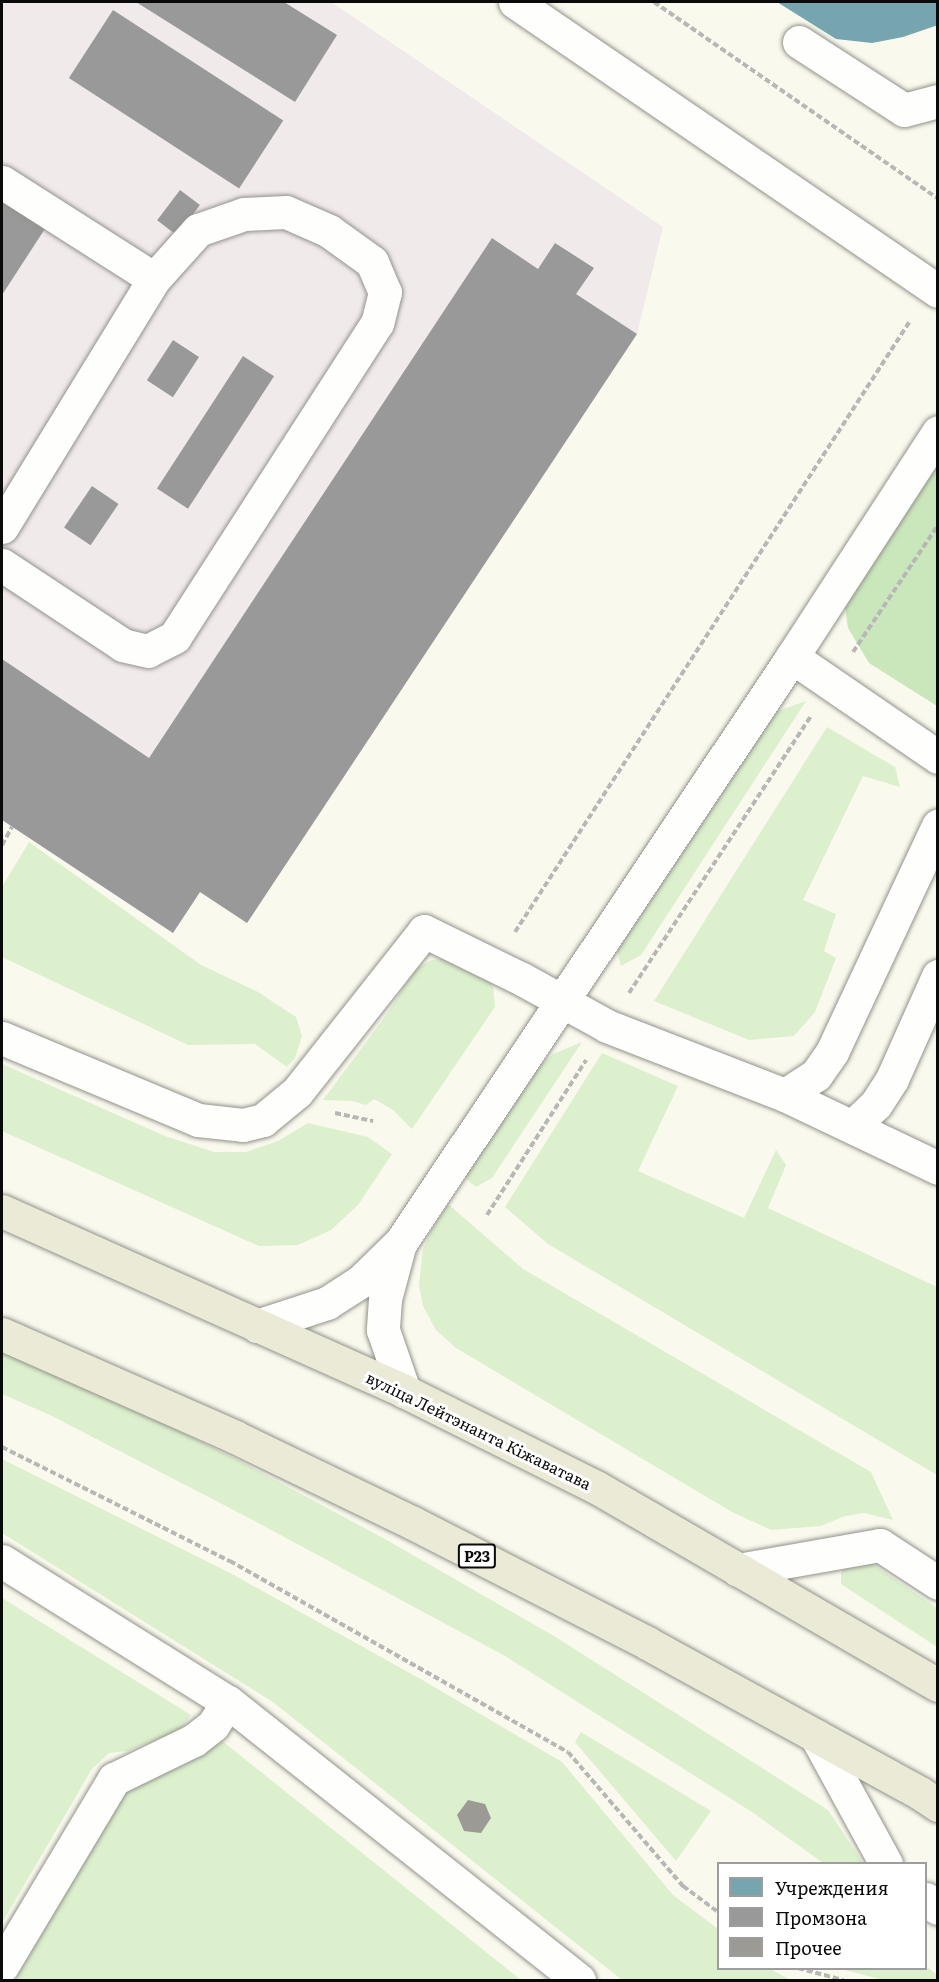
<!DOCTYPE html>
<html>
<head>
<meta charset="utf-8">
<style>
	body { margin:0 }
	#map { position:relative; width:939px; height:1982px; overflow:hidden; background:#f9f9ed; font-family:Literata,serif }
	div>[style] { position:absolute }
	.industrial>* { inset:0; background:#f1eaeb }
	.green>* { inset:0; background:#dcf0cd }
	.forest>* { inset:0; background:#cae7bb }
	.public>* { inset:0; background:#76a5af }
	.industry>* { inset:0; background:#999; transform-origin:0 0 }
	.building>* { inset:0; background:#9c9a94 }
	.path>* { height:4px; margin-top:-2px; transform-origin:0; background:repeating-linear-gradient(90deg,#b7b7b5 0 6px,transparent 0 9px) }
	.roads { filter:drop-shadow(0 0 2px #92928c) drop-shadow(0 0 2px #92928c) }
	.minor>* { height:33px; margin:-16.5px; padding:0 16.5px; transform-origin:16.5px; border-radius:16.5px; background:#fefefc }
	.major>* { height:33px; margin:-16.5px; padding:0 16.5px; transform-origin:16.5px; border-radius:16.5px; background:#ebead6 }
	span { translate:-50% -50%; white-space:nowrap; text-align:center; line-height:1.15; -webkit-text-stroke:6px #fff; paint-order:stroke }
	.shield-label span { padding:2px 4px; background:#fff; border:2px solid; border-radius:4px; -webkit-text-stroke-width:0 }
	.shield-label { font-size:15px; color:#0a0a0a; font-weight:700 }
	.street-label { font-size:16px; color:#0a0a0a }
	.frame { position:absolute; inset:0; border:3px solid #0a0a0a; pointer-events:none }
	.legend { position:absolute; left:717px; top:1862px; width:210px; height:108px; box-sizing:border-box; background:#fff; border:2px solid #9d9d9d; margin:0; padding:8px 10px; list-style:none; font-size:18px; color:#0a0a0a }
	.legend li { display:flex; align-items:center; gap:12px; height:30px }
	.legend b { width:30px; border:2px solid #9d9d9d }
</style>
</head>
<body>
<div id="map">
	<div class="industrial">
		<div style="clip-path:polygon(2px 2px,331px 2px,663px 227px,637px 334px,247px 923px,200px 892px,173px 933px,2px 820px)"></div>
	</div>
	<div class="green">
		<div style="clip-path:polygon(806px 701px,641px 955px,621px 966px,617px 951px,621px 936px,759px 729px,778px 711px)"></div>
		<div style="clip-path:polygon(827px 727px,895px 767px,900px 787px,863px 776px,803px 900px,836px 914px,824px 951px,836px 958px,815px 1012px,794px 1036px,749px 1040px,654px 1001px)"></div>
		<div style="clip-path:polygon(29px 842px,201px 965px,258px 992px,296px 1017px,302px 1036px,295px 1058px,287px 1067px,255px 1044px,188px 1045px,2px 957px,2px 887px)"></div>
		<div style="clip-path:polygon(454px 957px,485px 971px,493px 986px,495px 1007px,412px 1129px,393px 1110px,374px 1099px,366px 1105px,352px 1101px,323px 1100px,387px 1014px,414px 970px,432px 960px)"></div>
		<div style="clip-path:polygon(582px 1042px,492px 1178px,476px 1187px,463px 1176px,534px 1071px,553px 1054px)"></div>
		<div style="clip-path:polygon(602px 1053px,678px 1086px,638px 1171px,744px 1218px,776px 1150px,786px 1165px,768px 1208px,937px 1287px,937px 1475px,548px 1244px,505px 1207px)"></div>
		<div style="clip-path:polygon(2px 1064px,165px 1136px,214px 1152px,246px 1152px,278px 1141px,308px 1123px,368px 1137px,392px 1154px,358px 1205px,331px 1230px,298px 1245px,259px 1246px,2px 1131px)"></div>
		<div style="clip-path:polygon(448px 1204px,523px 1269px,871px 1472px,893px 1520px,864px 1513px,845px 1516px,821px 1526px,771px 1530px,732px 1512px,456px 1348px,436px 1330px,423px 1306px,419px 1285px,423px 1249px,432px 1229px)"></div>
		<div style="clip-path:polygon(2px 1344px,236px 1459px,385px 1539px,554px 1636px,828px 1810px,863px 1863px,823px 1863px,752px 1812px,505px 1656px,249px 1518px,50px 1415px,2px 1394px)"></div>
		<div style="clip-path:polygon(2px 1459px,232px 1574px,424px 1681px,562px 1762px,673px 1895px,718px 1929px,718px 1968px,770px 1969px,791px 1980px,622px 1980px,273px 1702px,2px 1533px)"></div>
		<div style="clip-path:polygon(861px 1556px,937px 1608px,937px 1647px,841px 1584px,841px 1573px,847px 1561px)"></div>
		<div style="clip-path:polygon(2px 1598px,191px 1715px,180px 1730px,127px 1751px,109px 1753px,92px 1769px,2px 1923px)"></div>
		<div style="clip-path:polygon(581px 1732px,711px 1811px,676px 1861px,575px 1742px)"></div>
		<div style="clip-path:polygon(221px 1740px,521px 1980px,15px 1980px,123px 1794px)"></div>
		<div style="clip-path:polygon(926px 1966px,937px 1975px,937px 1980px,883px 1980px,841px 1969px,926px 1968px)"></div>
	</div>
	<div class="forest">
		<div style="clip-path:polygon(937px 458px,937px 706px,869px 663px,848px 628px,845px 608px,850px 592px)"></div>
	</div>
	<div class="public">
		<div style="clip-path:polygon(777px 2px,938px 2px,938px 25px,903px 37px,872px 43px,836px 39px)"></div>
	</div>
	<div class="industry">
		<div style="clip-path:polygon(136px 2px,284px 2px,337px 35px,295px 102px)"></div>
		<div style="left:113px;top:10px;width:203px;height:81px;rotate:33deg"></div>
		<div style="clip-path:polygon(2px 189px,50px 221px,2px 295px)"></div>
		<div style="left:180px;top:190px;width:25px;height:38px;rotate:37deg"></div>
		<div style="clip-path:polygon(492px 238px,538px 269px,555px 243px,594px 268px,576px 294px,637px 334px,247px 923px,200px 892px,173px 933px,2px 820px,2px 659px,149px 758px)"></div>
		<div style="left:173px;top:340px;width:31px;height:48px;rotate:33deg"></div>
		<div style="left:243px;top:356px;width:37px;height:158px;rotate:33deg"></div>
		<div style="left:92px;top:486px;width:32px;height:50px;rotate:34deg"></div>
	</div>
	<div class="building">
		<div style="clip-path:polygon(468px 1800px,485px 1804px,491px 1818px,481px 1833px,464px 1831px,457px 1815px)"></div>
	</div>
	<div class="path">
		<div style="left:654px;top:2px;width:346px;rotate:34.7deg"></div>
		<div style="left:853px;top:652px;width:153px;rotate:-56.2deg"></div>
		<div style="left:2px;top:845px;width:21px;rotate:-61deg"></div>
		<div style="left:515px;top:932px;width:728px;rotate:-57.12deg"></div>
		<div style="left:629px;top:993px;width:331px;rotate:-56.7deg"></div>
		<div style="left:335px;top:1113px;width:39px;rotate:12deg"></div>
		<div style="left:487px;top:1215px;width:184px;rotate:-57.4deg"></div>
		<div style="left:2px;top:1447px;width:255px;rotate:26.6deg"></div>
		<div style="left:230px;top:1561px;width:388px;rotate:29.5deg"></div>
		<div style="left:568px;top:1752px;width:177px;rotate:49.4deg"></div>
		<div style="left:683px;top:1886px;width:44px;rotate:36.6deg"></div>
		<div style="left:798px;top:1968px;width:47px;rotate:14.9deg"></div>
	</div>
	<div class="roads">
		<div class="minor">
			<div style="left:515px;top:2px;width:512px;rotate:34.34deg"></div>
			<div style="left:799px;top:42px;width:125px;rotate:32.9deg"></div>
			<div style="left:904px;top:110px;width:35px;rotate:-15deg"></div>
			<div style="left:2px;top:182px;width:180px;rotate:32.5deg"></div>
			<div style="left:2px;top:527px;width:291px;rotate:-58.5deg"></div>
			<div style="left:154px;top:279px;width:66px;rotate:-48.1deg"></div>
			<div style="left:198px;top:230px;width:49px;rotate:-19.2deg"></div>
			<div style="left:244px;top:214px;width:42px;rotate:-2.7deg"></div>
			<div style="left:286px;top:212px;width:47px;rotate:23.8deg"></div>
			<div style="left:329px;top:231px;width:53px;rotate:35.8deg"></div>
			<div style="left:372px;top:262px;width:33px;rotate:67deg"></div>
			<div style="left:385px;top:292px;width:32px;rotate:104deg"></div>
			<div style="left:377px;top:323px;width:373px;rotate:122.8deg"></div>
			<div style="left:175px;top:637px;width:30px;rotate:153deg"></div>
			<div style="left:148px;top:651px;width:26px;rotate:-167deg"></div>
			<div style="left:123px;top:645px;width:145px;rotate:-146.5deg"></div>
			<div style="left:792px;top:657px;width:177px;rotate:34.4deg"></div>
			<div style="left:2px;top:1038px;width:212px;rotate:22.7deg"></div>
			<div style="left:198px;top:1120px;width:45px;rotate:6.3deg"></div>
			<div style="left:243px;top:1125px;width:21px;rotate:-14deg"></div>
			<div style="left:263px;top:1120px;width:44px;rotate:-39.5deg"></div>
			<div style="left:297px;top:1092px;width:205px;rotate:-51.7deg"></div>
			<div style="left:424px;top:931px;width:109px;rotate:26.1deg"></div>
			<div style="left:522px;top:979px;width:97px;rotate:28.9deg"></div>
			<div style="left:607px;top:1026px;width:191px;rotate:21.2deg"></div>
			<div style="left:785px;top:1095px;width:170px;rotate:25.5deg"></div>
			<div style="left:785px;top:1095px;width:37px;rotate:-33deg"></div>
			<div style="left:816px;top:1075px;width:28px;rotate:-55deg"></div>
			<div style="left:832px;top:1052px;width:250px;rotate:-64.9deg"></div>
			<div style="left:853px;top:1126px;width:32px;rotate:-44deg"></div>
			<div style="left:876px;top:1104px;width:30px;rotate:-57deg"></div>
			<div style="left:892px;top:1079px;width:113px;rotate:-65.9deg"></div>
			<div style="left:400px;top:1243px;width:58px;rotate:105deg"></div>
			<div style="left:385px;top:1299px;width:31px;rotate:94deg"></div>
			<div style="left:383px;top:1330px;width:65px;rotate:71deg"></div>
			<div style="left:257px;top:1326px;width:74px;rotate:-18.2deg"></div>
			<div style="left:327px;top:1303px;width:40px;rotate:-32.9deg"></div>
			<div style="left:361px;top:1281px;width:56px;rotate:-44.3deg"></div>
			<div style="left:401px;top:1242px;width:704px;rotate:-56.24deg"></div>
			<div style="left:792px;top:657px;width:268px;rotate:-57deg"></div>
			<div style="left:2px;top:1561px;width:266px;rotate:32deg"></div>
			<div style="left:228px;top:1702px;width:448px;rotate:38.4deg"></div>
			<div style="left:738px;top:1570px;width:144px;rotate:-10deg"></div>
			<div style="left:880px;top:1545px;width:69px;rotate:33.2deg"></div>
			<div style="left:816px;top:1736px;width:146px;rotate:61.3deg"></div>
			<div style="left:926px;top:1899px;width:15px;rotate:37deg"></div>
			<div style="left:2px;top:1966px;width:218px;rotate:-59.1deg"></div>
			<div style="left:114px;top:1779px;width:89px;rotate:-26deg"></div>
			<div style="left:194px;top:1740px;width:24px;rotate:-38deg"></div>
			<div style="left:213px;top:1725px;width:27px;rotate:-57deg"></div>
		</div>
		<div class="major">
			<div style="left:2px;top:1211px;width:440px;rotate:24.1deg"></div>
			<div style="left:404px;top:1391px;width:215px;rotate:26.6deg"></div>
			<div style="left:596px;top:1487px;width:395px;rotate:30.1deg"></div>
			<div style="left:2px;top:1334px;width:255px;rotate:23.8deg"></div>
			<div style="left:235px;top:1437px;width:198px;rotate:25.8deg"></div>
			<div style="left:413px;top:1523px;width:263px;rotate:27.1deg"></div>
			<div style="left:647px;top:1643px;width:311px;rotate:28.8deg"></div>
			<div style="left:920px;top:1793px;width:22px;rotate:34deg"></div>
		</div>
	</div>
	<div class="shield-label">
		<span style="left:477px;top:1556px">Р23</span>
	</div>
	<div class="street-label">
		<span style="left:479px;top:1430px;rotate:26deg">вуліца Лейтэнанта Кіжаватава</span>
	</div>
	<div class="frame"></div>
	<ul class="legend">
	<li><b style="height:16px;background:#76a5af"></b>Учреждения</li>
	<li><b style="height:16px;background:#999"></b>Промзона</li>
	<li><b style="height:16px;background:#9c9a94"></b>Прочее</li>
	</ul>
</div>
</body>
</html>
